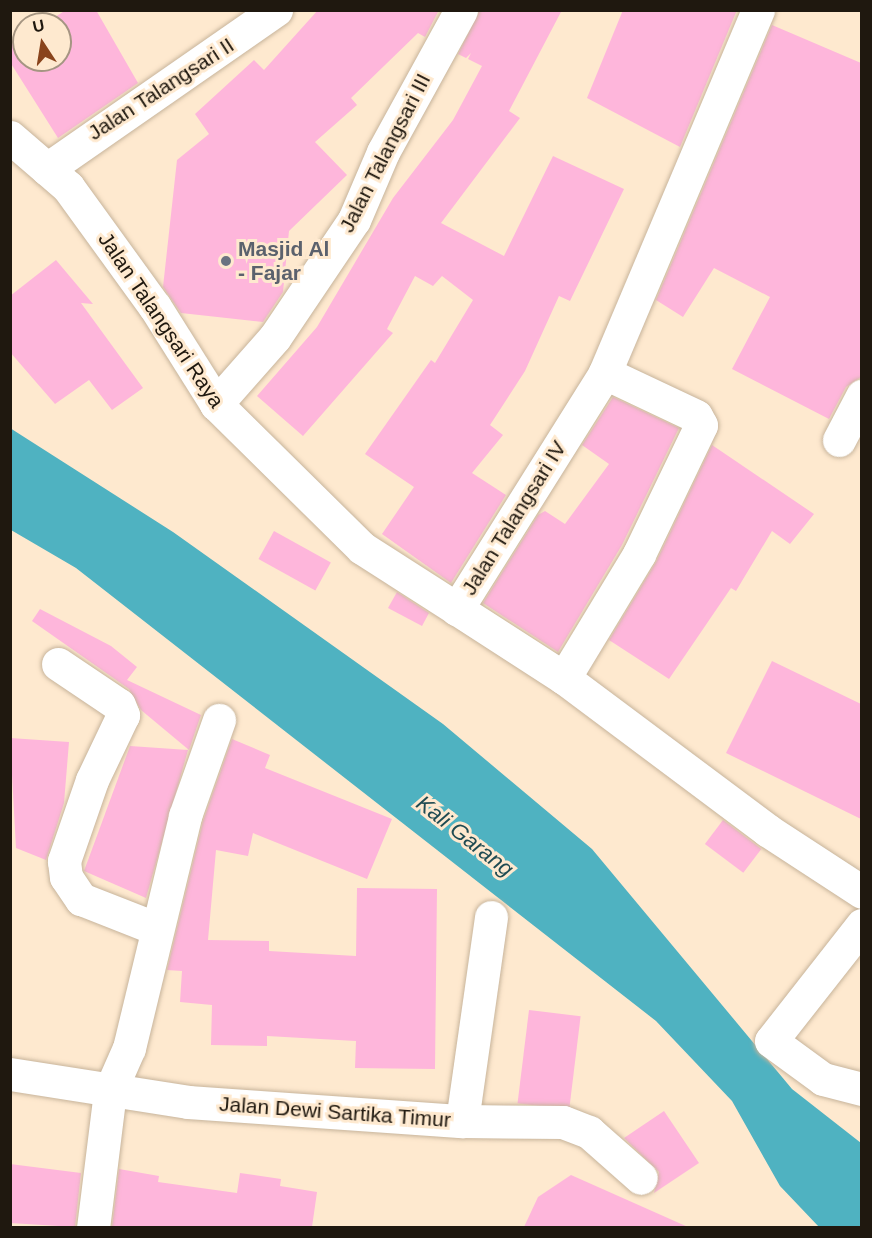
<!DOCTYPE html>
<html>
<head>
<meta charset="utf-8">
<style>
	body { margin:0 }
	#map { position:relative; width:872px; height:1238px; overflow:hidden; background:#fee9cf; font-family:Helvetica,sans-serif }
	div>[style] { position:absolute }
	.water>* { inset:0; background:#4fb2c1 }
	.building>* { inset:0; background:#feb6db; transform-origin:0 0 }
	.roads { filter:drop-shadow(0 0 2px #c7b49b) drop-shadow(0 0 2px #c7b49b) }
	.minor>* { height:33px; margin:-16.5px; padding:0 16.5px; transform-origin:16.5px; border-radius:16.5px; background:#fff }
	.dots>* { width:16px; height:16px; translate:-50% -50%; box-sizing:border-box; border:3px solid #fee9cf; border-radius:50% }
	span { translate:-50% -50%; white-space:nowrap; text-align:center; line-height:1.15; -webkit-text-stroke:6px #fee9cf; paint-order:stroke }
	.street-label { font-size:21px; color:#1f180f }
	.worship-label { font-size:21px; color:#5b616d; font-weight:700 }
	.left { translate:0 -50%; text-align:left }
	.water-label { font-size:22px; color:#1f4b52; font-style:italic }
	.frame { position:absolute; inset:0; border:12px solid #1f180f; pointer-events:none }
	.north { position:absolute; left:12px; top:12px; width:60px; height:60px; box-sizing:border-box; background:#fee9cf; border:2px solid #a59582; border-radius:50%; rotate:348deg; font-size:16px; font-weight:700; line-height:24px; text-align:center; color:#1f180f }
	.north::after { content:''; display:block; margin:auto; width:21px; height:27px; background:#89441c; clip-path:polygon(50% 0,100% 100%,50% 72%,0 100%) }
</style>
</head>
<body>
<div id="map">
	<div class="water">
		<div style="clip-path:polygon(10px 428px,173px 532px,443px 724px,592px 849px,792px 1089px,861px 1143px,861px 1227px,819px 1227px,780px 1186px,732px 1101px,656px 1021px,76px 568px,11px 530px)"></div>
	</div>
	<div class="building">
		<div style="clip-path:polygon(66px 10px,96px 10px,138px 83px,58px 138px,10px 62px,10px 45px,24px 36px,24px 60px,60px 60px,60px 24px,44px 24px)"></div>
		<div style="clip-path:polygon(318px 10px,439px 10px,425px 37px,418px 33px,351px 98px,357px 105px,315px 142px,347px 175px,289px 231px,283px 292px,263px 322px,181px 313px,163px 287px,177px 160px,209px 134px,195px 114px,254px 60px,264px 70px)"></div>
		<div style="clip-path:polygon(480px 10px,562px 10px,509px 111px,520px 118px,441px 223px,504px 256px,553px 156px,624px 189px,570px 301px,559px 296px,525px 371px,490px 425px,503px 435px,472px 473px,506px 495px,451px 583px,382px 534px,414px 487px,365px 454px,431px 360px,435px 363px,473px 300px,442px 276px,433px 286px,415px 276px,387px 329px,393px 333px,303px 436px,257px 396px,317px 327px,393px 198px,453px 120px,482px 66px,468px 59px,471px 53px,466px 58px,458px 54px)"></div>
		<div style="clip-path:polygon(623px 10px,737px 10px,680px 147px,587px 98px)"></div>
		<div style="clip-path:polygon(772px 25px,861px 63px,861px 377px,846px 387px,829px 419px,732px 369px,770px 297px,714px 268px,683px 317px,656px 300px)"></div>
		<div style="clip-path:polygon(56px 260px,93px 304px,81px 303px,143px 388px,112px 410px,89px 380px,55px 404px,10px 352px,10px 296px)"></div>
		<div style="clip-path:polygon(613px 397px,679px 428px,622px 545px,558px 652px,483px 603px,538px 515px,545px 511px,565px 524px,609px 464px,582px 445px)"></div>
		<div style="clip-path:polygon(712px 445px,814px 514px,790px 544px,772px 531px,736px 591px,731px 588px,669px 679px,609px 640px,656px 562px)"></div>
		<div style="left:274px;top:531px;width:65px;height:32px;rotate:29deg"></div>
		<div style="clip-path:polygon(397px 592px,429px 613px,422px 626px,388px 608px)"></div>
		<div style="clip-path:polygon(40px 609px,111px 646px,137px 667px,127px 680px,201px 715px,189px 750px,141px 710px,129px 689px,32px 621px)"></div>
		<div style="clip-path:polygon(772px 661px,861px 704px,861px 819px,726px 753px)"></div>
		<div style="clip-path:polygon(10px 738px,69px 742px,64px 803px,46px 860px,16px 848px)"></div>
		<div style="clip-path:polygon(232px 739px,270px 755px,265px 768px,392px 819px,367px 879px,253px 833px,248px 856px,216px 850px,208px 940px,269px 941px,269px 951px,356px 956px,357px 888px,437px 889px,435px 1069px,355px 1068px,356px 1041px,267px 1036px,267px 1046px,211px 1045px,212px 1005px,180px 1002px,182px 971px,167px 970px,203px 821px)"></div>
		<div style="clip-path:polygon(130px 746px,188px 750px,146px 898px,84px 871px)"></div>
		<div style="left:723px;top:820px;width:48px;height:30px;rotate:37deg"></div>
		<div style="left:529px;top:1010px;width:52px;height:94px;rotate:7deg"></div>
		<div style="clip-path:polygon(664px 1111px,699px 1163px,654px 1193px,659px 1172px,624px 1138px)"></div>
		<div style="clip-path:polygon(10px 1164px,81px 1173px,75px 1227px,10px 1223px)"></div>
		<div style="clip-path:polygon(119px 1169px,159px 1176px,158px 1182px,237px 1193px,240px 1173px,281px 1179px,280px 1186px,317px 1192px,312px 1227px,112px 1227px)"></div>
		<div style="clip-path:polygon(571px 1175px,688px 1227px,524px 1227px,538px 1197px)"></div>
	</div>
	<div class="roads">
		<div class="minor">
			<div style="left:758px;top:10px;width:394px;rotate:112.9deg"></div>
			<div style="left:605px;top:373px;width:279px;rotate:122.1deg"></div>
			<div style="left:457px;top:609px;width:127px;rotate:32.8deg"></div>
			<div style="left:564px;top:678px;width:254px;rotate:36.8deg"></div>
			<div style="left:767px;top:830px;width:113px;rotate:33.1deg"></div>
			<div style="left:10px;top:137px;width:77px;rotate:40.8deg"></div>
			<div style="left:68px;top:187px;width:148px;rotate:54.1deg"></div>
			<div style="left:155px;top:307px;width:115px;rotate:57.8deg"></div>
			<div style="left:216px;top:404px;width:205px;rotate:44.6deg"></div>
			<div style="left:362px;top:548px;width:113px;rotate:32.7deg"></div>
			<div style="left:47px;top:169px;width:279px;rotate:-34.8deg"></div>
			<div style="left:216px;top:404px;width:89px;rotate:-48.6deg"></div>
			<div style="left:275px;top:337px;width:141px;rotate:-56deg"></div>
			<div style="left:354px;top:220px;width:74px;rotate:-66.9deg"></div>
			<div style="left:383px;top:152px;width:162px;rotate:-61.2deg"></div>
			<div style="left:839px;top:440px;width:50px;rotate:-62.4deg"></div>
			<div style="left:58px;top:664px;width:73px;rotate:33.9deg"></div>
			<div style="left:119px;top:705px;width:11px;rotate:68deg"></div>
			<div style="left:123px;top:715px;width:72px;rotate:115.5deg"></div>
			<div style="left:92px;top:780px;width:86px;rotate:109.1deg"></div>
			<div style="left:64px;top:861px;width:16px;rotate:83deg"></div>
			<div style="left:66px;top:877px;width:27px;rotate:56deg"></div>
			<div style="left:81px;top:899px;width:79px;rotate:21.4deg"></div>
			<div style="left:564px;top:678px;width:145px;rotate:-58.8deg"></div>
			<div style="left:639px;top:554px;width:143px;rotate:-64.3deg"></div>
			<div style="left:701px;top:425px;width:10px;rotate:-119deg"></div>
			<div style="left:696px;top:416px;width:101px;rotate:-154.7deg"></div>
			<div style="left:862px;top:925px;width:147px;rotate:128.1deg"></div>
			<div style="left:771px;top:1041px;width:64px;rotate:36.2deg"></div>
			<div style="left:823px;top:1079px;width:40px;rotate:14.4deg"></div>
			<div style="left:10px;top:1074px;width:180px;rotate:8.9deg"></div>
			<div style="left:188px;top:1102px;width:275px;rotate:4deg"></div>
			<div style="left:462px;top:1121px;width:101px;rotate:0.6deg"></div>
			<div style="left:563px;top:1122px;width:28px;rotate:21deg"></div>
			<div style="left:589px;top:1132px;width:69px;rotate:41.5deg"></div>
			<div style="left:462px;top:1121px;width:206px;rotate:-81.9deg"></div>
			<div style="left:93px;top:1228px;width:138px;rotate:-82.9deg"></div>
			<div style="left:110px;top:1091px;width:47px;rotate:-66.2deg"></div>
			<div style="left:129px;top:1048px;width:239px;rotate:-76.4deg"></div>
			<div style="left:185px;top:816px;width:102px;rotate:-70.5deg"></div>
		</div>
	</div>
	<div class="dots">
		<div style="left:226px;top:261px;background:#6b7280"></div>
	</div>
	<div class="street-label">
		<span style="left:161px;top:89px;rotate:-33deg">Jalan Talangsari II</span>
		<span style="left:385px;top:153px;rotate:-63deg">Jalan Talangsari III</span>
		<span style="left:161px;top:320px;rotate:56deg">Jalan Talangsari Raya</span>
		<span style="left:514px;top:518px;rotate:-58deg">Jalan Talangsari IV</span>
		<span style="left:335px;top:1112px;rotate:4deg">Jalan Dewi Sartika Timur</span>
	</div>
	<div class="worship-label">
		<span class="left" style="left:238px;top:261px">Masjid Al<br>- Fajar</span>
	</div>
	<div class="water-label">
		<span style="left:465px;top:836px;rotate:38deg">Kali Garang</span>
	</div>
	<div class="frame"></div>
	<div class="north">U</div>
</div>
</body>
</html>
